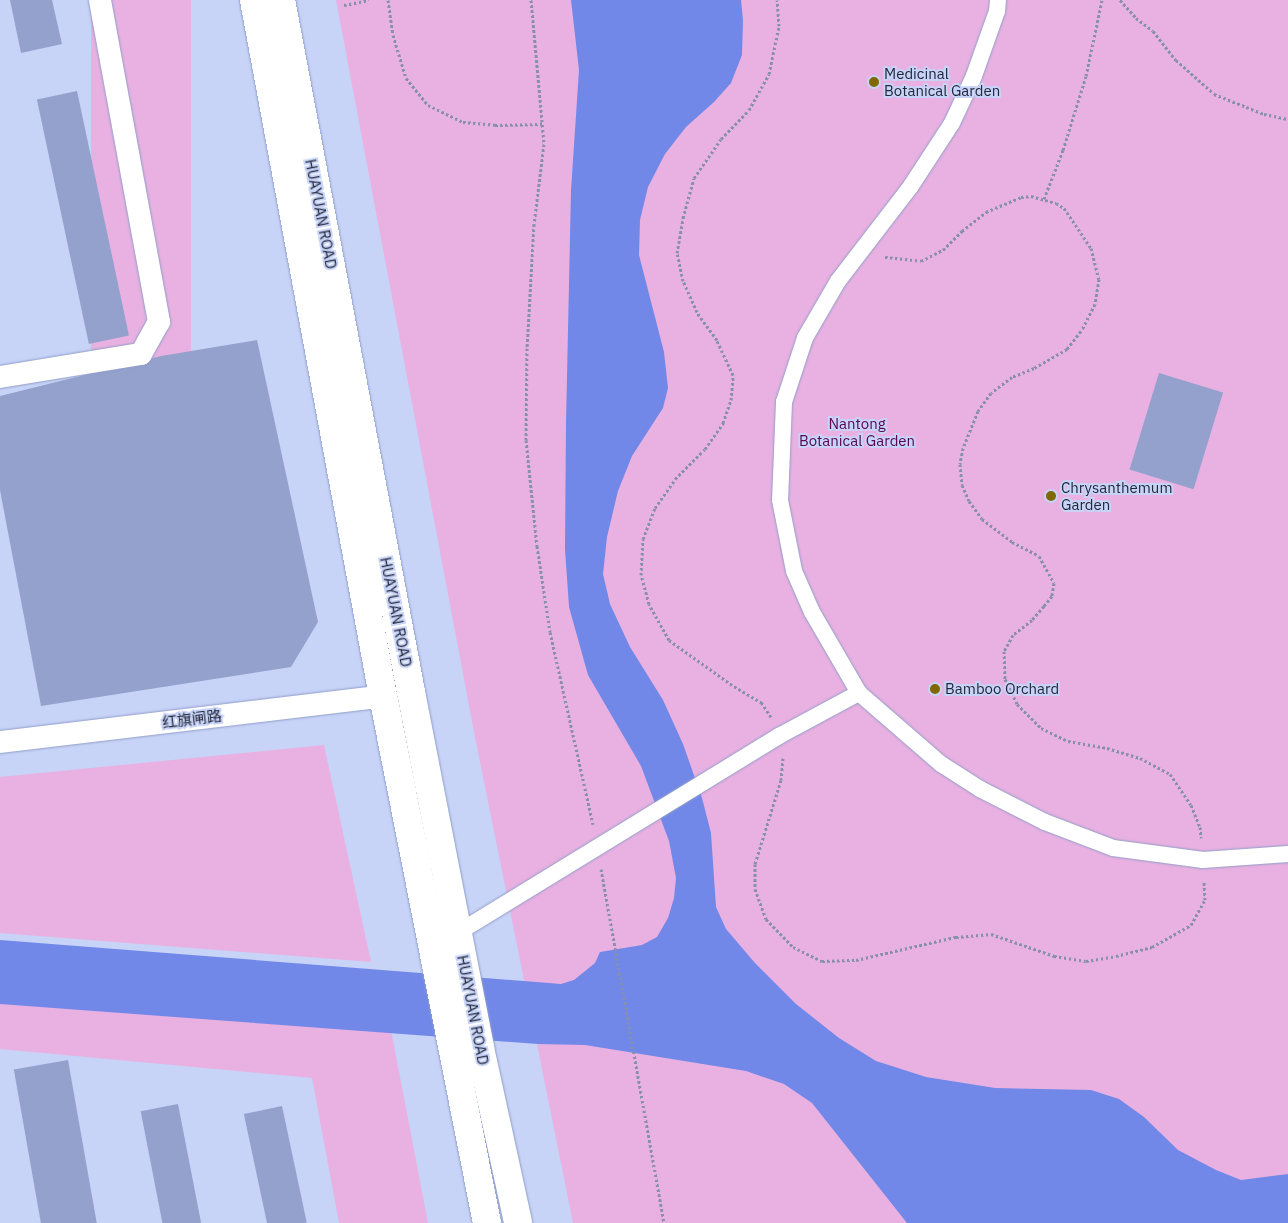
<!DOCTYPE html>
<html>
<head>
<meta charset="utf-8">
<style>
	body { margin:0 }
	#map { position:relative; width:1288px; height:1223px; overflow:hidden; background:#c7d3f7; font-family:"IBM Plex Sans","Noto Sans SC",sans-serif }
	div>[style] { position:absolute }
	.green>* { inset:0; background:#e9b1e1; transform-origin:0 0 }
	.water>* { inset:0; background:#7188e8 }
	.building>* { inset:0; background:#94a1cc; transform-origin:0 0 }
	.path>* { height:3px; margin-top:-1.5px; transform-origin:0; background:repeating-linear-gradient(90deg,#868fac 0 2.5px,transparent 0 5px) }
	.roads { filter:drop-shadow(0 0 1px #919ec9) drop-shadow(0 0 1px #919ec9) }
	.pedestrian>* { height:16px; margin:-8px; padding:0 8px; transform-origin:8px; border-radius:8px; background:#fff }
	.minor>* { height:22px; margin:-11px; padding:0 11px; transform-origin:11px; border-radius:11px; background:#fff }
	.secondary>* { height:28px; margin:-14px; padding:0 14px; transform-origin:14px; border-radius:14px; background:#fff }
	.dots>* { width:14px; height:14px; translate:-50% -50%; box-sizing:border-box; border:2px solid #c7d3f7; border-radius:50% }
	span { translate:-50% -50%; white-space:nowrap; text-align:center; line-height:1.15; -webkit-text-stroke:4px #c7d3f7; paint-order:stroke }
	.poi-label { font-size:15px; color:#24293a }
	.left { translate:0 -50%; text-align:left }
	.street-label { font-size:15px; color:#24293a }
	.park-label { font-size:15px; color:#590653 }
</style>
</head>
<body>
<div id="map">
	<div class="green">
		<div style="left:91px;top:0;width:100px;height:363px"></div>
		<div style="clip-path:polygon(336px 0,1288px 0,1288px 1223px,573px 1223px,474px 732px)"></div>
		<div style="clip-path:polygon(324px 745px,371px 962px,0 933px,0 777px)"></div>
		<div style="clip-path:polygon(0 1000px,391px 1030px,428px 1223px,339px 1223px,312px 1078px,0 1049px)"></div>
	</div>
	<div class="water">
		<div style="clip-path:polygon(571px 0,741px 0,743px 20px,742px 55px,731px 83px,714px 102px,686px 127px,665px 154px,648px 187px,640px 220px,639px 255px,664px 352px,668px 388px,663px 408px,632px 456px,618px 491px,607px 537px,603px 574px,610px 604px,630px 647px,663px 700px,683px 744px,702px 798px,711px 833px,716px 907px,726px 929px,755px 963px,796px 1004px,839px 1038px,876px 1061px,926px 1077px,995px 1088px,1091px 1090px,1119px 1099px,1144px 1117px,1178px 1150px,1216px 1170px,1241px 1180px,1288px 1174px,1288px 1223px,907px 1223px,812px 1103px,784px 1084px,746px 1071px,585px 1045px,538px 1044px,0 1004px,0 940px,561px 984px,574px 980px,595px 963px,600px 952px,642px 945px,657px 937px,668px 918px,674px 898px,676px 878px,669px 841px,641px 766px,588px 675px,569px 607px,565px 549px,566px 423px,571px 190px,579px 70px)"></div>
	</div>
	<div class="building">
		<div style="clip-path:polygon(10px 0,52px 0,62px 44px,21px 53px)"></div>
		<div style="left:77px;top:91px;width:250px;height:41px;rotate:78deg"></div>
		<div style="clip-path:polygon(257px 340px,318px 622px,291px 667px,41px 706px,0 490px,0 396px,161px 356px)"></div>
		<div style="left:1159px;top:373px;width:67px;height:101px;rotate:17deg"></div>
		<div style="left:68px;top:1060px;width:166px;height:55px;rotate:80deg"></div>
		<div style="left:178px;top:1104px;width:121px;height:38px;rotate:79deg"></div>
		<div style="left:282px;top:1106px;width:119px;height:39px;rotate:78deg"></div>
	</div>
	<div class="path">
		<div style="left:388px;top:0;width:35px;rotate:82deg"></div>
		<div style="left:393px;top:35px;width:45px;rotate:73.2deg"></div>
		<div style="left:406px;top:78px;width:35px;rotate:51deg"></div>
		<div style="left:428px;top:105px;width:39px;rotate:26deg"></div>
		<div style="left:463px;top:122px;width:32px;rotate:5deg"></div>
		<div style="left:495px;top:125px;width:48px;rotate:-1.2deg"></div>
		<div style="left:531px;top:0;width:145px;rotate:84.8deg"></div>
		<div style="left:544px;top:144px;width:81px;rotate:97.1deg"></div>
		<div style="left:534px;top:224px;width:124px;rotate:93.2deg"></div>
		<div style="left:527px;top:348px;width:92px;rotate:90.6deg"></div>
		<div style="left:526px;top:440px;width:107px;rotate:84.1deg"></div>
		<div style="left:537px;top:546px;width:87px;rotate:81.4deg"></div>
		<div style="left:550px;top:632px;width:197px;rotate:77.4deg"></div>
		<div style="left:1120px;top:0;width:24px;rotate:48deg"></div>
		<div style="left:1136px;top:18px;width:21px;rotate:37deg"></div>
		<div style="left:1153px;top:31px;width:37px;rotate:52deg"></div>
		<div style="left:1176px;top:60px;width:51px;rotate:41.8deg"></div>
		<div style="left:1214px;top:94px;width:54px;rotate:21.8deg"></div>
		<div style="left:1264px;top:114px;width:25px;rotate:12deg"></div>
		<div style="left:344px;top:5px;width:25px;rotate:-11deg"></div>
		<div style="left:1044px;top:199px;width:53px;rotate:-68.8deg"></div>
		<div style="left:1063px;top:150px;width:77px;rotate:-72.7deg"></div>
		<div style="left:1086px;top:76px;width:78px;rotate:-78.1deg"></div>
		<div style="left:885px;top:257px;width:36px;rotate:6deg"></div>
		<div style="left:921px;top:261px;width:25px;rotate:-27deg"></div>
		<div style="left:943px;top:250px;width:27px;rotate:-45deg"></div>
		<div style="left:962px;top:231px;width:31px;rotate:-38deg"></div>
		<div style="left:986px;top:212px;width:38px;rotate:-23deg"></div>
		<div style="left:1021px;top:197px;width:10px;rotate:-6deg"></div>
		<div style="left:1031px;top:196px;width:26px;rotate:16deg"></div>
		<div style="left:1056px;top:203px;width:9px;rotate:32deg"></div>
		<div style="left:1064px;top:208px;width:48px;rotate:56deg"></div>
		<div style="left:1091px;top:248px;width:32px;rotate:76deg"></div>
		<div style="left:1099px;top:279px;width:25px;rotate:99deg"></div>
		<div style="left:1095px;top:304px;width:30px;rotate:117deg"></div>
		<div style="left:1081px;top:331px;width:23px;rotate:128deg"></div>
		<div style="left:1067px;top:349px;width:38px;rotate:150deg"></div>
		<div style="left:1034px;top:368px;width:24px;rotate:158deg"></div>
		<div style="left:1012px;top:377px;width:26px;rotate:143deg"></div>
		<div style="left:991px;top:393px;width:22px;rotate:126deg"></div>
		<div style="left:978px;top:411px;width:40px;rotate:112deg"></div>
		<div style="left:963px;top:448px;width:16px;rotate:101deg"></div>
		<div style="left:960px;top:464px;width:21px;rotate:85deg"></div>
		<div style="left:962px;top:485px;width:17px;rotate:66deg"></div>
		<div style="left:969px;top:501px;width:22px;rotate:54deg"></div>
		<div style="left:982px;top:519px;width:38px;rotate:37deg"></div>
		<div style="left:1012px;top:542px;width:30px;rotate:27deg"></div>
		<div style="left:1039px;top:556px;width:31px;rotate:61deg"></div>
		<div style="left:1054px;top:583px;width:13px;rotate:99deg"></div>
		<div style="left:1052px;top:596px;width:13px;rotate:129deg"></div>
		<div style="left:1044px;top:606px;width:18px;rotate:131deg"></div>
		<div style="left:1032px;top:620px;width:24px;rotate:142deg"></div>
		<div style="left:1013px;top:635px;width:18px;rotate:119deg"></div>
		<div style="left:1004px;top:651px;width:28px;rotate:88deg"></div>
		<div style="left:1005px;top:679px;width:28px;rotate:64deg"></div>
		<div style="left:1017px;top:704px;width:34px;rotate:45deg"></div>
		<div style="left:1041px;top:728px;width:30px;rotate:26deg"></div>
		<div style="left:1068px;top:741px;width:40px;rotate:10deg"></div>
		<div style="left:1107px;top:748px;width:34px;rotate:17deg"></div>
		<div style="left:1140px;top:758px;width:34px;rotate:28deg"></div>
		<div style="left:1170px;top:774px;width:37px;rotate:56deg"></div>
		<div style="left:1191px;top:805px;width:24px;rotate:68deg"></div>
		<div style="left:1200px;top:827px;width:11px;rotate:85deg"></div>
		<div style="left:771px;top:717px;width:17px;rotate:-123deg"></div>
		<div style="left:762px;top:703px;width:35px;rotate:-149deg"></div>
		<div style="left:732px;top:685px;width:77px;rotate:-144.5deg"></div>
		<div style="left:669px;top:640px;width:41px;rotate:-119.1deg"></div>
		<div style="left:649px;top:604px;width:30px;rotate:-105deg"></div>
		<div style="left:641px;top:575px;width:36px;rotate:-87deg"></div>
		<div style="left:643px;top:539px;width:33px;rotate:-69deg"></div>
		<div style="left:655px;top:508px;width:35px;rotate:-55deg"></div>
		<div style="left:675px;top:479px;width:42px;rotate:-45deg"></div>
		<div style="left:705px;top:449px;width:32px;rotate:-55deg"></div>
		<div style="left:723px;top:423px;width:24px;rotate:-71deg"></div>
		<div style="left:731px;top:400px;width:25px;rotate:-85deg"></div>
		<div style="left:733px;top:375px;width:38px;rotate:-115deg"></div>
		<div style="left:717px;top:340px;width:34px;rotate:-126deg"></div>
		<div style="left:697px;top:312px;width:34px;rotate:-114deg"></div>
		<div style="left:683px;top:281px;width:29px;rotate:-102deg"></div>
		<div style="left:677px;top:253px;width:36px;rotate:-80deg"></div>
		<div style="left:683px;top:218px;width:41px;rotate:-74.6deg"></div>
		<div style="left:694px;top:178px;width:47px;rotate:-55.3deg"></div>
		<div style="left:721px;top:139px;width:40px;rotate:-46deg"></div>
		<div style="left:749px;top:110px;width:41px;rotate:-60.9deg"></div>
		<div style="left:769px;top:74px;width:49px;rotate:-78.2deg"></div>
		<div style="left:779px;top:26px;width:26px;rotate:-94deg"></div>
		<div style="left:783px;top:758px;width:22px;rotate:95deg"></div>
		<div style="left:781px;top:780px;width:88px;rotate:107.2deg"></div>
		<div style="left:755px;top:864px;width:25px;rotate:90deg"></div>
		<div style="left:755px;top:889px;width:32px;rotate:70deg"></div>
		<div style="left:766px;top:919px;width:39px;rotate:46deg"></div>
		<div style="left:793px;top:947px;width:32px;rotate:26deg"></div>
		<div style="left:822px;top:961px;width:34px;rotate:-2deg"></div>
		<div style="left:856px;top:960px;width:103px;rotate:-13deg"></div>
		<div style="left:956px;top:937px;width:35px;rotate:-5deg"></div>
		<div style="left:991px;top:934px;width:67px;rotate:19.2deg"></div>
		<div style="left:1054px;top:956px;width:32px;rotate:9deg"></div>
		<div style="left:1086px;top:961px;width:30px;rotate:-9deg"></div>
		<div style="left:1116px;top:956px;width:37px;rotate:-14deg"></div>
		<div style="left:1152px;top:947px;width:45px;rotate:-29.4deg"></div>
		<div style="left:1191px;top:925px;width:29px;rotate:-61deg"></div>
		<div style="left:1205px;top:900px;width:19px;rotate:-93deg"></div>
		<div style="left:601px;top:869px;width:360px;rotate:79.9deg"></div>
	</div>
	<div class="roads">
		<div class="pedestrian">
			<div style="left:998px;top:0;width:11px;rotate:95deg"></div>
			<div style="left:997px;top:11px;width:69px;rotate:109.5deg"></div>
			<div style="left:974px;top:76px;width:52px;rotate:115.1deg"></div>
			<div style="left:952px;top:123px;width:75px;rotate:123.1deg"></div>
			<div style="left:911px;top:186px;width:120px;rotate:127.5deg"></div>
			<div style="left:838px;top:281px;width:66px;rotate:120.1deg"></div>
			<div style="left:805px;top:338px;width:67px;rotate:108.2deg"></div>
			<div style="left:784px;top:402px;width:98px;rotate:92.3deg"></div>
			<div style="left:780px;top:500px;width:72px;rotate:78.8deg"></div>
			<div style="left:794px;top:571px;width:45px;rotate:66.3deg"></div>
			<div style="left:812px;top:612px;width:94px;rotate:59.9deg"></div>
			<div style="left:859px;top:693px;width:108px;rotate:40.9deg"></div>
			<div style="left:941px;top:764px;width:46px;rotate:32.7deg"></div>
			<div style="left:980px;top:789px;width:73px;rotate:26.9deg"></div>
			<div style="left:1045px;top:822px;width:73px;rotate:20.9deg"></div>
			<div style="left:1113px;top:848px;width:91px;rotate:7.6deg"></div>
			<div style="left:1203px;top:860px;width:85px;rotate:-4deg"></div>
			<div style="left:451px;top:937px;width:385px;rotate:-31.5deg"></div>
			<div style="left:779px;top:736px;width:91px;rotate:-28.3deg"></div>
		</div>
		<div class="minor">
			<div style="left:0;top:377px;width:143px;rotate:-9.3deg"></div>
			<div style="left:141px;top:354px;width:37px;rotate:-61deg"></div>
			<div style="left:159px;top:322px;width:327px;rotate:-100.4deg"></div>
			<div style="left:0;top:742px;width:386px;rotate:-6.8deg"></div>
		</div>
		<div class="secondary">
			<div style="left:254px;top:0;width:708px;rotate:79.5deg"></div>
			<div style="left:383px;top:696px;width:537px;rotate:78.84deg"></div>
			<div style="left:281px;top:0;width:704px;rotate:79.36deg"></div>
			<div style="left:411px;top:692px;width:363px;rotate:79deg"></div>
			<div style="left:480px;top:1048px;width:179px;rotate:77.7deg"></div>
		</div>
	</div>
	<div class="dots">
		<div style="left:874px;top:82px;background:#816700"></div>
		<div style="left:1051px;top:496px;background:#816700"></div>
		<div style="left:935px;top:689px;background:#816700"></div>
	</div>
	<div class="poi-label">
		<span class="left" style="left:884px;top:82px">Medicinal<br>Botanical Garden</span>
		<span class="left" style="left:1061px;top:496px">Chrysanthemum<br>Garden</span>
		<span class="left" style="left:945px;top:689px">Bamboo Orchard</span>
	</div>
	<div class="street-label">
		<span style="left:321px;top:214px;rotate:79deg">HUAYUAN ROAD</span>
		<span style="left:396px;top:612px;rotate:79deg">HUAYUAN ROAD</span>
		<span style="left:192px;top:719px;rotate:-7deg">红旗闸路</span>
		<span style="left:473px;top:1010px;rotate:79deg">HUAYUAN ROAD</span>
	</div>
	<div class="park-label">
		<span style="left:857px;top:432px">Nantong<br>Botanical Garden</span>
	</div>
</div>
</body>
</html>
